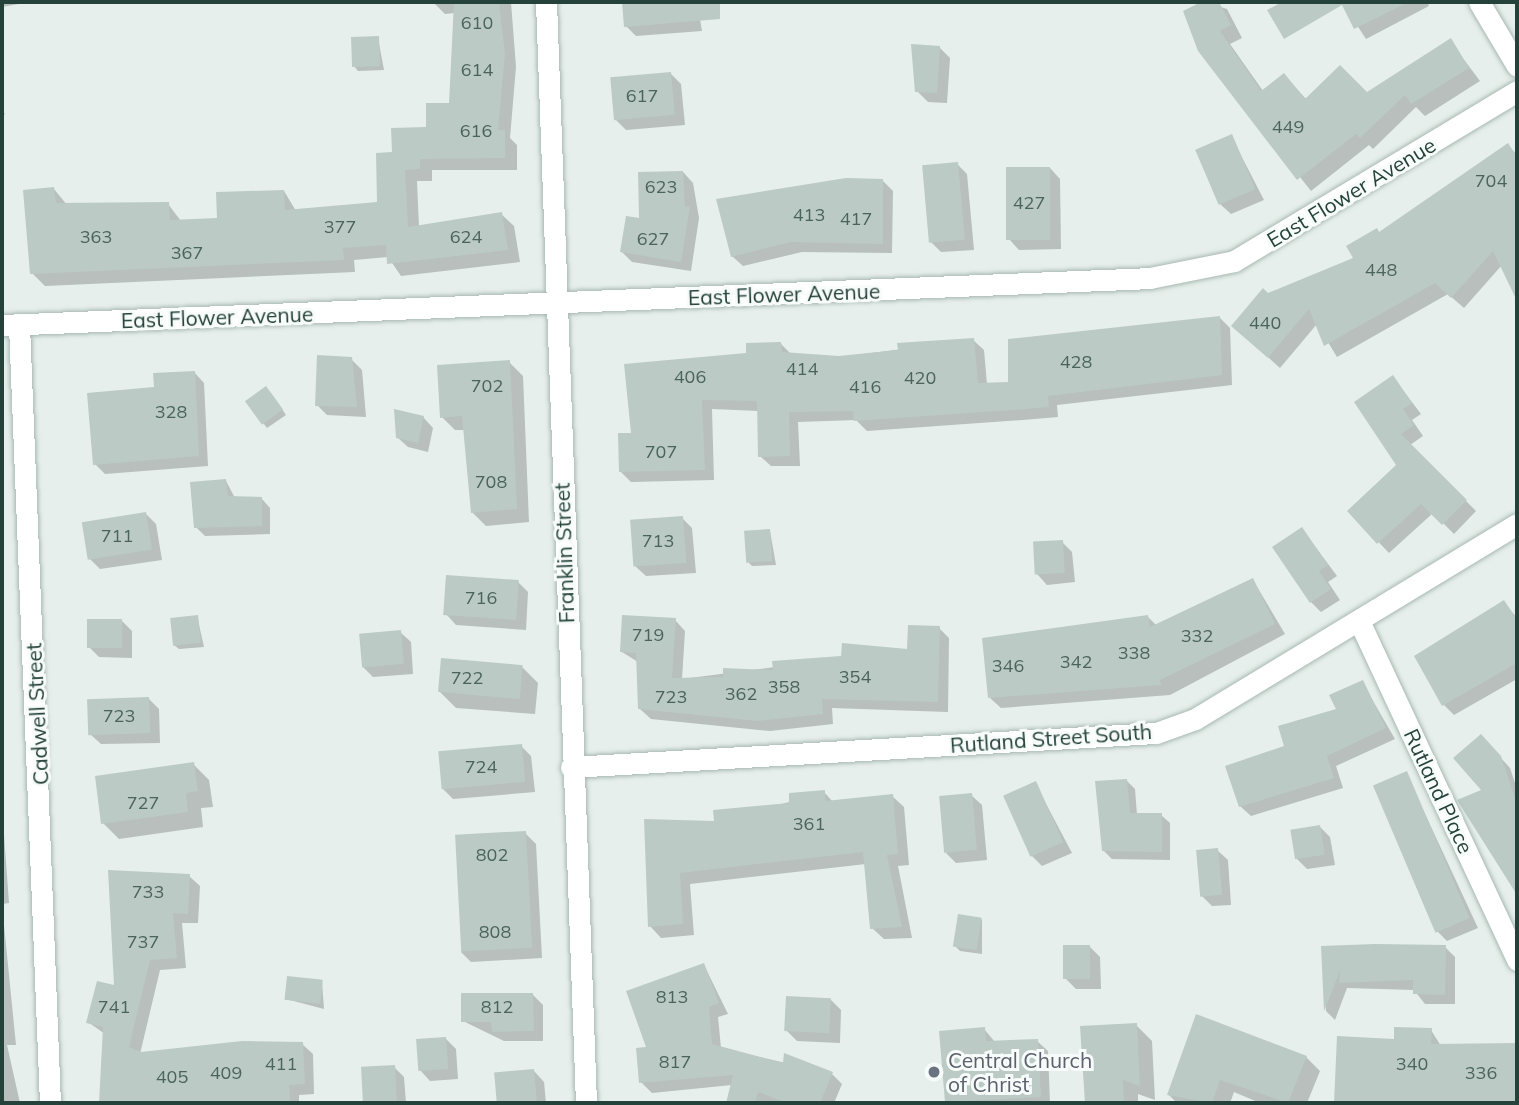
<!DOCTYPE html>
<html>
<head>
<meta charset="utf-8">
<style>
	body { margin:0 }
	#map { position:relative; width:1519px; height:1105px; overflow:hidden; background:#e6efeb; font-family:Mulish,sans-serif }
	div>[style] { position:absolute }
	.shadow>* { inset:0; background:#0003; transform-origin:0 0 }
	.building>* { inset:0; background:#bbcac4; transform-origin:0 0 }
	.roads { filter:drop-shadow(0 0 2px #a8b8b2) drop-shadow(0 0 2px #a8b8b2) }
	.street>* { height:21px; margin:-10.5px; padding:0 10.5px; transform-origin:10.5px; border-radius:10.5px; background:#fff }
	.secondary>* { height:21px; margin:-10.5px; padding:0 10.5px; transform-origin:10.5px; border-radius:10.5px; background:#fff }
	.dots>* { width:19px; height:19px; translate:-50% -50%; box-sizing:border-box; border:4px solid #f7fbf9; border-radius:50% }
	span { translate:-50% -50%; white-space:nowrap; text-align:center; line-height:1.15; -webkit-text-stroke:6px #f7fbf9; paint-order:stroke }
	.number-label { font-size:18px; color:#4a645c }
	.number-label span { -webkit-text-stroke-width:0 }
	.street-label { font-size:21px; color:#24423a }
	.worship-label { font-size:21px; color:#5b616d }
	.left { translate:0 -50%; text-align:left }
	.frame { position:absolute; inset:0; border:4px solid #24423a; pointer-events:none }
</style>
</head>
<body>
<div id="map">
	<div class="shadow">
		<div style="clip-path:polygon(2px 2px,30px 2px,2px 7px)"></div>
		<div style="clip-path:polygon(433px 2px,511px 2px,516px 67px,510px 138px,517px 145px,517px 170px,432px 170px,432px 181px,417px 181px,419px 227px,501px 214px,514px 226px,520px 262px,401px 276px,388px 257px,354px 260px,355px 272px,45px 286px,32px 273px,54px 189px,67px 205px,168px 204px,181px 221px,219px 220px,284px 191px,296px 211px,379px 204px,394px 154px,451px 105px,455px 13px,445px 14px)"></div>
		<div style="clip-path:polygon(623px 2px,697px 2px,702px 31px,636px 36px,626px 26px)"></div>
		<div style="clip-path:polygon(1205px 2px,1227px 9px,1242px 38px,1230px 44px,1263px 91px,1284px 75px,1307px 100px,1366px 94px,1450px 41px,1480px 81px,1425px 116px,1416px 107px,1373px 149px,1369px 145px,1311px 191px,1200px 50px,1185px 12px)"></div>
		<div style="clip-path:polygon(1342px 2px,1427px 2px,1429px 6px,1366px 39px)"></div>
		<div style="clip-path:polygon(378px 38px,384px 70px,358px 71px,354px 66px)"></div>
		<div style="clip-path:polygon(939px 47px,950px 58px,947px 103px,928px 102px,917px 91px)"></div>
		<div style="clip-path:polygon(671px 74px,681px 84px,685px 125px,626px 130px,615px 119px)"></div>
		<div style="left:2px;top:110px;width:5px;height:47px;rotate:53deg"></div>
		<div style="clip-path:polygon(1231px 136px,1264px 200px,1231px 214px,1220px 204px)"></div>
		<div style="clip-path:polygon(1508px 145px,1517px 155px,1517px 291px,1502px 265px,1464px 308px,1448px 294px,1337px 357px,1317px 324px,1280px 368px,1233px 326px,1268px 295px,1355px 258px,1380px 234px)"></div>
		<div style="clip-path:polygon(957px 164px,967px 174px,974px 250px,941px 252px,931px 242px)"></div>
		<div style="clip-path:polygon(1050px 168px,1060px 179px,1061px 249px,1019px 250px,1009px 239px)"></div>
		<div style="clip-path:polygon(683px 172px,693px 183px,699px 218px,691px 271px,632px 262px,622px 252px)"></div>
		<div style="clip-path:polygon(883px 181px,893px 191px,892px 253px,802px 252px,743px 266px,732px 256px)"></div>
		<div style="clip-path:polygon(1220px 318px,1230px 328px,1232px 385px,1057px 405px,1058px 417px,1023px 420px,867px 431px,856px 420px,798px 422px,800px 466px,771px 466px,760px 456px,759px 411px,712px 409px,714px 480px,631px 482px,621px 472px,632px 435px,748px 354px,781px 344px,791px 354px,840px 357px,973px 340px,984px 350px,987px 384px,1010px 383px)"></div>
		<div style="clip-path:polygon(351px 359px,362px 370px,366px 417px,327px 415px,317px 405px)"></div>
		<div style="clip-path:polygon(509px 362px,523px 376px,529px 522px,486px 526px,472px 512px,465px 430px,455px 430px,442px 417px)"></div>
		<div style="clip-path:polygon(194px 372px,204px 383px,208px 466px,105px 474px,95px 464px,155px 389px)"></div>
		<div style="clip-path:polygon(1393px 377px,1421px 414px,1412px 420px,1423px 436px,1410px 445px,1476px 511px,1454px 534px,1433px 513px,1389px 553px,1349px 511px,1399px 465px)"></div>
		<div style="clip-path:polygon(271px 393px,286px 415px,267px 428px,247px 402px)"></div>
		<div style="clip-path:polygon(423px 417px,433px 428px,428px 452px,408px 447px,397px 437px)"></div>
		<div style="clip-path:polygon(226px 481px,235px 498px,262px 499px,270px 508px,270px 534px,205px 536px,196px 527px)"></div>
		<div style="clip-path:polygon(146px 514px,156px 524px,162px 560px,100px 569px,89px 558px)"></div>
		<div style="clip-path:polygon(682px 518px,692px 528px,696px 573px,646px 576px,635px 566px)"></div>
		<div style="clip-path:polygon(1302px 529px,1337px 576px,1328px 582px,1340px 600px,1321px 612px,1311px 602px)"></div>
		<div style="clip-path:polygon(770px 531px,776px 565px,752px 566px,747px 561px)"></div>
		<div style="clip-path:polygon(1062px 542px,1072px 552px,1075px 582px,1047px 585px,1037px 574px)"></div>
		<div style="clip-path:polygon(1253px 580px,1285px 634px,1170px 695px,1001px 708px,990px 698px,1148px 617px,1157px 626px)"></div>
		<div style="clip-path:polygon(518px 582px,528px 592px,526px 630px,456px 625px,446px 614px)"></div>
		<div style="clip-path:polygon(1504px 602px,1517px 618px,1517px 679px,1454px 715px,1444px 705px)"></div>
		<div style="clip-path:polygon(197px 616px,204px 647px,179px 649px,174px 645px)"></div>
		<div style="clip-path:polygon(675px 620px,685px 631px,682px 679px,909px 650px,939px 628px,949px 638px,948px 712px,832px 708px,833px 724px,770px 731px,651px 719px,640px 709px,638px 662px,622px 652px)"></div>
		<div style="clip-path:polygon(122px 621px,132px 631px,132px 658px,99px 657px,89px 647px)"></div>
		<div style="clip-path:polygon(400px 632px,411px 642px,413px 674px,373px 677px,363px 667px)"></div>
		<div style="clip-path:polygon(522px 667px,538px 683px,535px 714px,456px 708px,440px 692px)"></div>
		<div style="clip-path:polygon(1362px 682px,1395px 739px,1336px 766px,1343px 788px,1251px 816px,1240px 806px,1287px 747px,1338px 710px)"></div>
		<div style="clip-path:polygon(149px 699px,159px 709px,160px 743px,101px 744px,90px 734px)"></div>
		<div style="clip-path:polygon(521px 746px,531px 756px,535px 792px,453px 799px,443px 789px)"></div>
		<div style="clip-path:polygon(1490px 746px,1510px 768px,1517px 789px,1517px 895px,1484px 790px)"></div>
		<div style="clip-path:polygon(193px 764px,209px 780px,213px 807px,201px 808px,203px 827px,119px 839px,103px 823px)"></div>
		<div style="clip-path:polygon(1406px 773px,1478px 928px,1447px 941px,1437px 931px)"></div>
		<div style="clip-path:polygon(1126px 780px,1135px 789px,1137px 815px,1161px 815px,1170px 823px,1170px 860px,1112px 859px,1103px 850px)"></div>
		<div style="clip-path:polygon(1035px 783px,1072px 853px,1042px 866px,1032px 856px)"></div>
		<div style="clip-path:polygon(824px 792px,833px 802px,892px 796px,904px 807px,909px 865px,898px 866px,912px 938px,884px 939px,872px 928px,866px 864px,690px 884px,694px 935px,661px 938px,650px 926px,646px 821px,716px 823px)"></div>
		<div style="clip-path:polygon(971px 795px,982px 805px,987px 860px,956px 863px,946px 853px)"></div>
		<div style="clip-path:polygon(2px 807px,9px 903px,2px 904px)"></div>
		<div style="clip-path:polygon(1320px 827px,1330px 837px,1335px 865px,1307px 869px,1296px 858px)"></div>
		<div style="clip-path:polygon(525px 833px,536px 844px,542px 958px,471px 962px,461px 952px)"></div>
		<div style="clip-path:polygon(1217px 850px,1228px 860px,1231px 905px,1212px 906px,1202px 896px)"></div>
		<div style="clip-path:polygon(189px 876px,200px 886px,198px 923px,182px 923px,186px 968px,160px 970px,140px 1054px,302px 1044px,313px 1054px,314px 1094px,299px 1095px,299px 1103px,100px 1103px,105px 1034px,88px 1022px)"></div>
		<div style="clip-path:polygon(2px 905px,16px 1045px,7px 1045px,20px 1103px,2px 1103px)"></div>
		<div style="clip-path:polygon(982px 919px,982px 954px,960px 951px,955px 946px)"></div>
		<div style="clip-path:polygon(1090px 947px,1100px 957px,1101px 989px,1076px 989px,1066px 979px)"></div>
		<div style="clip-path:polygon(1323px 947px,1445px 947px,1455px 957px,1455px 1004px,1425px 1004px,1414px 990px,1347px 988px,1335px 1020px,1326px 1011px)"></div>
		<div style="clip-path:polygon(704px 965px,728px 1014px,718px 1017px,721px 1048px,832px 1074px,842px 1084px,834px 1103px,730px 1103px,732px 1085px,652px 1093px,641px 1082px,648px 1048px)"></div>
		<div style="clip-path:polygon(322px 982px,324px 1009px,286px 999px)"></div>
		<div style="clip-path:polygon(533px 995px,543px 1005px,543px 1041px,504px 1041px,463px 1021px)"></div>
		<div style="clip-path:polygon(831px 1000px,841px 1010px,840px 1043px,797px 1041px,786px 1030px)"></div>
		<div style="clip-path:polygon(1197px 1016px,1306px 1057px,1320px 1071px,1307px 1103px,1260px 1103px,1234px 1092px,1230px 1103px,1177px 1103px,1169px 1095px)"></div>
		<div style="clip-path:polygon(1136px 1025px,1152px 1041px,1155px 1100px,1138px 1094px,1138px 1103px,1086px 1103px,1082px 1028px)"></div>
		<div style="clip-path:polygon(984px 1029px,995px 1042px,1037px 1041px,1048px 1051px,1050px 1103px,947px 1101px)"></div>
		<div style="clip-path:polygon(1431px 1030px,1441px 1046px,1517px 1044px,1517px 1103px,1335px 1103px,1339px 1038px,1395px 1041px)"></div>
		<div style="clip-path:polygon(445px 1038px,456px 1049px,458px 1079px,430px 1081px,420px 1070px)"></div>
		<div style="clip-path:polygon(394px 1067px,404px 1077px,406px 1103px,365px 1103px,363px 1068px)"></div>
		<div style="clip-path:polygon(534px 1071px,544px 1082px,546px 1103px,499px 1103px,496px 1074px)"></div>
	</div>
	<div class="building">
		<div style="clip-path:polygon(454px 2px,499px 2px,505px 54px,498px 130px,505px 130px,505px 158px,420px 159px,420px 169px,405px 170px,408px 227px,502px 212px,508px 250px,387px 264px,386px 245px,343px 248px,344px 260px,30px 274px,23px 190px,54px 187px,56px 203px,169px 202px,170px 220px,217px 218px,216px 192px,284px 190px,285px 210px,377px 202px,376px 153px,392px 152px,391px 128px,426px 127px,426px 103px,449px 103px)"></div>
		<div style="clip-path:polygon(622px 2px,720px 2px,720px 19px,624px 27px)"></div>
		<div style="clip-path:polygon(1201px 2px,1219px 2px,1231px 25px,1220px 31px,1261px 91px,1284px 73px,1305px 99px,1340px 65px,1367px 92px,1451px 38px,1469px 68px,1411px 104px,1405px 95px,1360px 138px,1356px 134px,1297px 180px,1198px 51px,1183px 11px)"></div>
		<div style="clip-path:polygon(1282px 2px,1409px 2px,1354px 29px,1342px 5px,1284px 39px,1267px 10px)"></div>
		<div style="left:379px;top:36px;width:30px;height:28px;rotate:88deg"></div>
		<div style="clip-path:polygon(911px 44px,940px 46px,937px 93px,915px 92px)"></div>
		<div style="left:671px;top:72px;width:43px;height:61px;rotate:85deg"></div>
		<div style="left:1232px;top:134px;width:60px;height:40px;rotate:67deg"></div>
		<div style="clip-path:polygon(1508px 143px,1517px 157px,1517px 301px,1493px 251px,1451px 298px,1435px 283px,1324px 346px,1309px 309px,1268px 358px,1231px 326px,1263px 288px,1268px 293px,1353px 258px,1346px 246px,1377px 228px,1379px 232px)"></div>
		<div style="left:958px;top:162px;width:78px;height:36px;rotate:85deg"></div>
		<div style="left:1006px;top:167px;width:44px;height:73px"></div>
		<div style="clip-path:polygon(683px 171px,685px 207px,690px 206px,681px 262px,620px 252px,626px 216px,639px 218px,638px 172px)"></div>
		<div style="clip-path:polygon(846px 178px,883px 179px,883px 244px,790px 242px,731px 257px,716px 199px)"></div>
		<div style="clip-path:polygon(1220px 316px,1222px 375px,1048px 396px,1049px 407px,1012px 410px,854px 421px,853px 411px,789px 412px,790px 456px,758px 457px,757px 401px,702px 400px,705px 470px,619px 472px,618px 433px,631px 433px,624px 364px,746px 353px,746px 343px,781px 342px,782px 352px,839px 356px,898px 350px,897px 343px,974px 338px,978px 383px,1008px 382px,1008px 339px)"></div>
		<div style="clip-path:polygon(317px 355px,352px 357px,357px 407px,315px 406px)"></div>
		<div style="clip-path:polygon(510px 360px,517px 509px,471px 513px,462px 416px,440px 418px,437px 365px)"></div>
		<div style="clip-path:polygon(195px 371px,199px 456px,93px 465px,87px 393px,154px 387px,153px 373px)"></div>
		<div style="clip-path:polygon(1393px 375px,1412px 403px,1403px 409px,1414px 425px,1401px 434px,1467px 500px,1442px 525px,1421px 504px,1377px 544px,1347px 511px,1396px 465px,1354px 402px)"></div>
		<div style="left:266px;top:386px;width:29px;height:26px;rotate:54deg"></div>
		<div style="clip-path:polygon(394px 409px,424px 416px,418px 443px,396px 438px)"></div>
		<div style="clip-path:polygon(226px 479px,228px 496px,262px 497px,262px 526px,194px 528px,190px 482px)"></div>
		<div style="left:146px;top:512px;width:38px;height:65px;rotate:81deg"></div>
		<div style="left:683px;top:516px;width:47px;height:53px;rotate:86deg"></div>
		<div style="clip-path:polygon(1302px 527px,1328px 565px,1319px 571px,1331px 589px,1310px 603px,1272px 547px)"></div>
		<div style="left:770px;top:529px;width:32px;height:26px;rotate:86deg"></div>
		<div style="left:1063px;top:540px;width:33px;height:30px;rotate:87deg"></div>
		<div style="left:446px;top:575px;width:73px;height:40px;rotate:4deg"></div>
		<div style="clip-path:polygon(1253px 578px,1275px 624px,1160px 680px,1161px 685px,988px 698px,982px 638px,1148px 615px,1150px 627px)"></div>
		<div style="clip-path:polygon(1504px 600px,1517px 620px,1517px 663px,1442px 706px,1414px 656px)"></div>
		<div style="left:198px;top:615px;width:28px;height:28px;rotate:84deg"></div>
		<div style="clip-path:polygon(622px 615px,676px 618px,672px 678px,723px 677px,723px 668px,773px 670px,772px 661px,841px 656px,842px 643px,907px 649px,908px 625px,940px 626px,938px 702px,822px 699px,823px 714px,758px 721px,638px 709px,636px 653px,620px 652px)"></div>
		<div style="left:87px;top:619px;width:35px;height:29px"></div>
		<div style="left:401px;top:630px;width:34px;height:42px;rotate:85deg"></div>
		<div style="left:441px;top:658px;width:82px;height:34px;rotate:5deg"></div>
		<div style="clip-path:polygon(1363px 680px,1386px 728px,1327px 756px,1334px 778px,1239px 807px,1225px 766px,1284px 746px,1278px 726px,1336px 709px,1329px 695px)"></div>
		<div style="left:149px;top:697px;width:36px;height:62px;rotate:88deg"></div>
		<div style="clip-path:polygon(1481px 734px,1501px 756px,1517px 804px,1517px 895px,1457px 800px,1481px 790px,1453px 758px)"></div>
		<div style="left:522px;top:744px;width:38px;height:84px;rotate:85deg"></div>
		<div style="clip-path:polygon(194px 762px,198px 791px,186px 793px,188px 812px,101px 824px,95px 776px)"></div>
		<div style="left:1407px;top:771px;width:160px;height:37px;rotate:67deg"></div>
		<div style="clip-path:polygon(1127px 779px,1130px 813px,1162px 813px,1162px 852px,1102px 851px,1095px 781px)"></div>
		<div style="left:1036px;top:781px;width:67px;height:36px;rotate:66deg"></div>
		<div style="clip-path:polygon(825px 790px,825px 801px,893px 794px,898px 854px,887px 855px,902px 927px,870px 929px,863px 852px,680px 873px,683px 924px,648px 927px,644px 819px,714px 821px,713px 810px,789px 803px,789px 793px)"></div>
		<div style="left:972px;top:793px;width:57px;height:33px;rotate:85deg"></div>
		<div style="left:1320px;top:825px;width:30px;height:30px;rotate:81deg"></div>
		<div style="left:526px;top:831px;width:117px;height:71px;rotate:87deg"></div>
		<div style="left:1218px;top:848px;width:47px;height:22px;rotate:85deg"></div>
		<div style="clip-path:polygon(108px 870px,190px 874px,188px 914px,173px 913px,177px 958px,150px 960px,129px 1047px,141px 1052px,242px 1041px,303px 1042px,305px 1084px,289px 1085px,290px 1103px,99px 1103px,103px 1027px,86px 1023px,97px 981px,114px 985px)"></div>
		<div style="left:958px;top:914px;width:24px;height:33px;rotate:9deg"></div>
		<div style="clip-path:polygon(1375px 944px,1446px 945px,1445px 995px,1413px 994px,1413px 980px,1339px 983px,1340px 971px,1324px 1011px,1321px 946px)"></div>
		<div style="left:1063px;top:945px;width:27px;height:34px"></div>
		<div style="clip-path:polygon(704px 963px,719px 1003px,709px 1007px,712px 1044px,783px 1063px,784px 1053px,833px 1072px,820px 1103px,787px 1103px,758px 1092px,755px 1103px,726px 1103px,733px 1075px,639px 1083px,636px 1048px,646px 1047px,626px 991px)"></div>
		<div style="left:287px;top:976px;width:36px;height:24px;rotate:6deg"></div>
		<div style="clip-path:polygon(461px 993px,533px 993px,534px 1031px,492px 1032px,491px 1022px,461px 1022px)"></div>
		<div style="left:786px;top:996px;width:45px;height:35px;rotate:3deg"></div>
		<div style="clip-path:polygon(1196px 1014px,1307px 1056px,1288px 1103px,1220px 1080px,1212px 1103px,1167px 1095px)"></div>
		<div style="clip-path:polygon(1137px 1023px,1140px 1086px,1123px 1080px,1124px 1103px,1085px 1103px,1080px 1026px)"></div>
		<div style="clip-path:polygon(985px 1027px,986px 1041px,1038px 1039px,1041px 1097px,945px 1102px,939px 1031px)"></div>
		<div style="clip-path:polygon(1394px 1027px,1432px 1028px,1431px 1044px,1517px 1043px,1517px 1102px,1334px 1103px,1337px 1036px,1394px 1039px)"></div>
		<div style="left:446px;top:1037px;width:32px;height:30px;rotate:86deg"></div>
		<div style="left:395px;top:1065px;width:38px;height:34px;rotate:87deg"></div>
		<div style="left:534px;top:1069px;width:34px;height:40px;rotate:85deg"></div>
	</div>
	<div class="roads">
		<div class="street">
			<div style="left:1479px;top:2px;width:74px;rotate:59.3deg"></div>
			<div style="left:2px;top:325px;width:1149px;rotate:-2.34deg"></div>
			<div style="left:1150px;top:278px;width:86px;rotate:-11.4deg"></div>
			<div style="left:1234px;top:261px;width:330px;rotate:-31deg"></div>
			<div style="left:19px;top:325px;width:779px;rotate:87.72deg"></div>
			<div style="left:1360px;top:623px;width:372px;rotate:65deg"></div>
			<div style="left:571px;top:767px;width:586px;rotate:-3.33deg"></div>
			<div style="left:1156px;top:733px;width:41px;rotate:-19.7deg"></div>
			<div style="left:1195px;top:719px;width:376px;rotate:-31.2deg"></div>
		</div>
		<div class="secondary">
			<div style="left:546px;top:2px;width:1102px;rotate:87.92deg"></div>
		</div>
	</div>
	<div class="dots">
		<div style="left:934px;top:1072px;background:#6b7280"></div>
	</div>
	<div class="number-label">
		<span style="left:477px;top:23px">610</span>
		<span style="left:477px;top:70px">614</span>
		<span style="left:642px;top:96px">617</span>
		<span style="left:1288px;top:127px">449</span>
		<span style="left:476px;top:131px">616</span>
		<span style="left:1491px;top:181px">704</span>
		<span style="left:661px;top:187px">623</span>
		<span style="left:1029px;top:203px">427</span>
		<span style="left:809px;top:215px">413</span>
		<span style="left:856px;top:219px">417</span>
		<span style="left:340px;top:227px">377</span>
		<span style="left:96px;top:237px">363</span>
		<span style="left:466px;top:237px">624</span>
		<span style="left:653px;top:239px">627</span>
		<span style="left:187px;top:253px">367</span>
		<span style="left:1381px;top:270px">448</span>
		<span style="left:1265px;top:323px">440</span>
		<span style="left:1076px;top:362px">428</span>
		<span style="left:802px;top:369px">414</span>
		<span style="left:690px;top:377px">406</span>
		<span style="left:920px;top:378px">420</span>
		<span style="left:487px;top:386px">702</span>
		<span style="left:865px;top:387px">416</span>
		<span style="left:171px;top:412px">328</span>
		<span style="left:661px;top:452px">707</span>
		<span style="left:491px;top:482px">708</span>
		<span style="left:117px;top:536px">711</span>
		<span style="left:658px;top:541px">713</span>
		<span style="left:481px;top:598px">716</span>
		<span style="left:648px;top:635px">719</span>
		<span style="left:1197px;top:636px">332</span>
		<span style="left:1134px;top:653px">338</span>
		<span style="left:1076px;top:662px">342</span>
		<span style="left:1008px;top:666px">346</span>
		<span style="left:855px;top:677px">354</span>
		<span style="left:467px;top:678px">722</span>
		<span style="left:784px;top:687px">358</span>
		<span style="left:741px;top:694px">362</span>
		<span style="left:671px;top:697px">723</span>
		<span style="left:119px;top:716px">723</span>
		<span style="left:481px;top:767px">724</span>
		<span style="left:143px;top:803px">727</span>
		<span style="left:809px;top:824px">361</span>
		<span style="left:492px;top:855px">802</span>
		<span style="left:148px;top:892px">733</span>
		<span style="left:495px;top:932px">808</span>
		<span style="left:143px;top:942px">737</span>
		<span style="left:672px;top:997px">813</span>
		<span style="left:114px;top:1007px">741</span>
		<span style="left:497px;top:1007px">812</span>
		<span style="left:675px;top:1062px">817</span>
		<span style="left:281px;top:1064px">411</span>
		<span style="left:1412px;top:1064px">340</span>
		<span style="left:226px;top:1073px">409</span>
		<span style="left:1481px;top:1073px">336</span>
		<span style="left:172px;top:1077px">405</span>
	</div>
	<div class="street-label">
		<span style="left:1351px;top:192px;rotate:-31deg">East Flower Avenue</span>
		<span style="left:784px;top:294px;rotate:-2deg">East Flower Avenue</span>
		<span style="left:217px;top:317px;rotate:-2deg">East Flower Avenue</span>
		<span style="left:564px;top:553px;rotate:-92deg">Franklin Street</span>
		<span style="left:37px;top:714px;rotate:-93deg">Cadwell Street</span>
		<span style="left:1051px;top:738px;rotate:-4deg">Rutland Street South</span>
		<span style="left:1439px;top:791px;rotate:65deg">Rutland Place</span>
	</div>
	<div class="worship-label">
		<span class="left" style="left:948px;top:1072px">Central Church<br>of Christ</span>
	</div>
	<div class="frame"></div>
</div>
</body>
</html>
